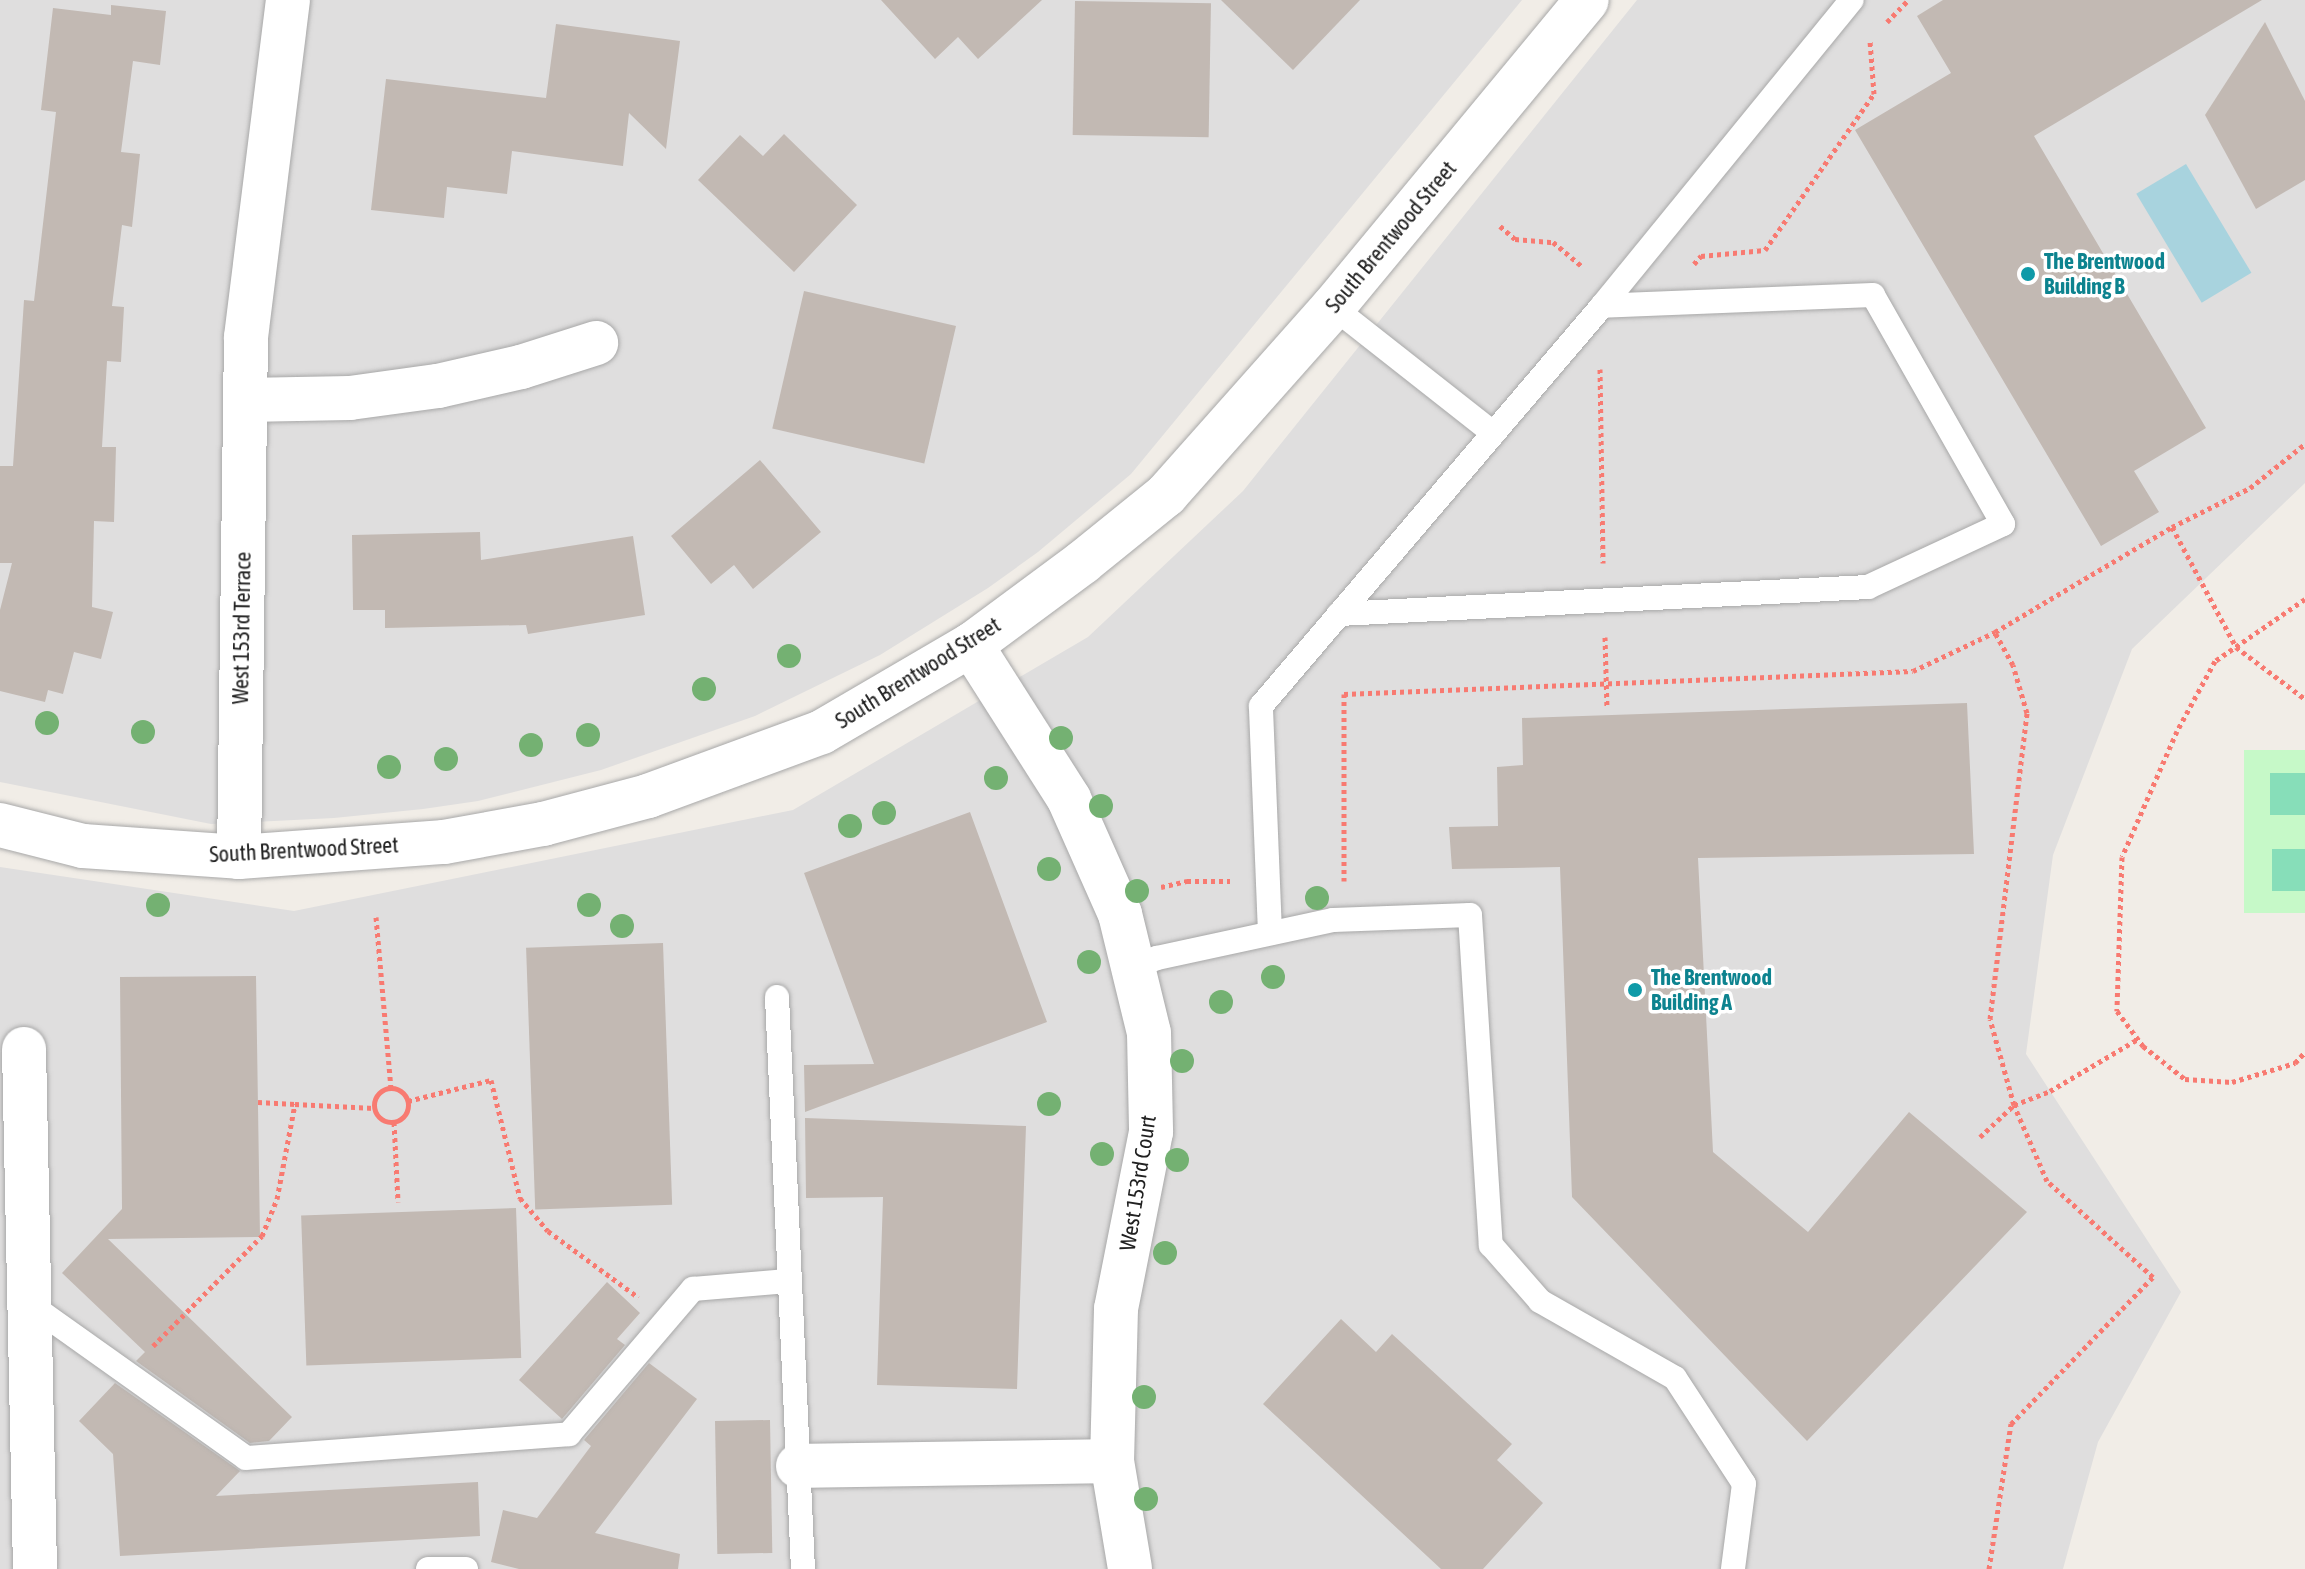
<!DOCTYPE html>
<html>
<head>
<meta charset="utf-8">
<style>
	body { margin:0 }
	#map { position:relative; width:2305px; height:1569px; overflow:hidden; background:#f1ede7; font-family:"Asap Condensed",sans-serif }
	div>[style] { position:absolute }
	.residential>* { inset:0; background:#dfdede }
	.park>* { inset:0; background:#c6f9c8; transform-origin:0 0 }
	.pitch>* { inset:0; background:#87deb9; transform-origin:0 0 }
	.water>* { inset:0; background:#a8d3de; transform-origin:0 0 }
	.building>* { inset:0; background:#c2b9b3; transform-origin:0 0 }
	.path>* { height:5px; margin-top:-2.5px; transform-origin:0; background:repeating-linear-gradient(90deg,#f87a71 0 4px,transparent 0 8px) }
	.path>.ring { margin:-2.5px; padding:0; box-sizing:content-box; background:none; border:5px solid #f87a71; border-radius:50% }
	.roads { filter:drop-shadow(0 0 2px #a8a8a8) drop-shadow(0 0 2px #a8a8a8) }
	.service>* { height:24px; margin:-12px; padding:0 12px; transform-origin:12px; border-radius:12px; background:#fff }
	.minor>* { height:44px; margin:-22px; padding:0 22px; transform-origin:22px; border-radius:22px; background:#fff }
	.tertiary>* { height:44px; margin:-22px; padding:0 22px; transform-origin:22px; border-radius:22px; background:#fff }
	.trees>* { width:24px; height:24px; margin:-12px; border-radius:50%; background:#74b172 }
	.dots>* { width:22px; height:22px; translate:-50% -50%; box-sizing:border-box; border:4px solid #fff; border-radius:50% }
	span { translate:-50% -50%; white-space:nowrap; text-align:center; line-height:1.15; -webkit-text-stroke:7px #fff; paint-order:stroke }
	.street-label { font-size:22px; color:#212121 }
	.culture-label { font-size:22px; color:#0d838f; font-weight:700 }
	.left { translate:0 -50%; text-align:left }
</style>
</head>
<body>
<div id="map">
	<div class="residential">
		<div style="clip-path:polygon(0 0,1522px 0,1131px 474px,1038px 552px,988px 588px,880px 655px,755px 716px,601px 770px,478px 801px,423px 809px,334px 818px,211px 824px,0 782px)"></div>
		<div style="clip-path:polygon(1637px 0,2305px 0,2305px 483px,2132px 649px,2053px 855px,2026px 1054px,2181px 1292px,2098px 1442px,2063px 1569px,0 1569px,0 867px,294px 911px,793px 810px,1088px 637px,1243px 491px)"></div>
	</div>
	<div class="park">
		<div style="left:2305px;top:750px;width:163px;height:61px;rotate:90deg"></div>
	</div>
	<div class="pitch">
		<div style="left:2305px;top:773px;width:42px;height:35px;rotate:90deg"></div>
		<div style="left:2305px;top:849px;width:42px;height:33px;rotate:90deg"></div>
	</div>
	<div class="water">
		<div style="left:2186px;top:164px;width:127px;height:58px;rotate:59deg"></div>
	</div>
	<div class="building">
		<div style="clip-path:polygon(881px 0,1042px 0,978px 59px,958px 37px,935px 59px)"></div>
		<div style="clip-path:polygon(1221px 0,1360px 0,1293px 70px)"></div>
		<div style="clip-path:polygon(1943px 0,2262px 0,2034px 136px,2206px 428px,2134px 471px,2159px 512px,2101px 546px,1855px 130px,1951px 73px,1917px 16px)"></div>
		<div style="left:1075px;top:1px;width:136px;height:134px;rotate:1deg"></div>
		<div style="clip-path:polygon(111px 5px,166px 11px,160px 65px,133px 61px,121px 152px,140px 154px,132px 227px,122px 225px,112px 306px,124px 307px,121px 362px,107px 361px,102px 447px,116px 447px,114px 522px,94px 521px,92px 607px,113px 612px,101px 659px,74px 652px,63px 694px,48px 690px,45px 702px,0 691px,0 610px,12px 563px,0 563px,0 466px,13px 466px,24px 300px,34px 301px,56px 112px,41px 110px,53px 8px,111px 15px)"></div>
		<div style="clip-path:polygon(2265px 22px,2305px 101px,2305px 180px,2256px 209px,2205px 115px)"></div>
		<div style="clip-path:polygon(556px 24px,680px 41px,666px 149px,629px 113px,623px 166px,512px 151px,507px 194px,447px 187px,444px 218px,371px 210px,386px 79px,546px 98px)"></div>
		<div style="clip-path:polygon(784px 134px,857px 205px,794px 272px,698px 180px,740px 135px,763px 156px)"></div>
		<div style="left:804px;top:291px;width:156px;height:141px;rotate:13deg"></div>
		<div style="clip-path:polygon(760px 460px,821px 532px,753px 589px,734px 565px,711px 584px,671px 536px)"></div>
		<div style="clip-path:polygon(480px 532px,481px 560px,633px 536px,645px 615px,528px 634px,526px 625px,385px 628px,385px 610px,353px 610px,352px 535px)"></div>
		<div style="clip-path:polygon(1967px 703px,1974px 854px,1698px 858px,1713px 1152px,1808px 1232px,1909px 1112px,2027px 1212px,1807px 1441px,1572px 1197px,1560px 867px,1452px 869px,1449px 827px,1498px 826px,1497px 767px,1523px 765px,1522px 718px)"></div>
		<div style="clip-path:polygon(970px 812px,1047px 1022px,805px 1112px,804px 1065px,874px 1064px,804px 873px)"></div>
		<div style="left:663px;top:943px;width:262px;height:137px;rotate:88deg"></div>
		<div style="clip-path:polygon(256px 976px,260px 1237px,108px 1239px,292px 1417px,269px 1441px,250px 1443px,136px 1361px,145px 1352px,62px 1273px,122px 1209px,120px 977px)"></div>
		<div style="clip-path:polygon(805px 1118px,1026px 1126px,1017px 1389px,877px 1385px,883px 1197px,806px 1198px)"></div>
		<div style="left:516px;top:1208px;width:150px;height:215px;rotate:88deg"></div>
		<div style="clip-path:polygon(607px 1282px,640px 1313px,617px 1339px,625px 1345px,562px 1419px,519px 1380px)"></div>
		<div style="clip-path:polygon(1341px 1319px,1376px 1352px,1392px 1334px,1512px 1444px,1497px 1460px,1543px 1503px,1483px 1569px,1441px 1569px,1263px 1404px)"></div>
		<div style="clip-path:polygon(649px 1363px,697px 1399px,595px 1533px,680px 1554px,678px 1569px,519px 1569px,491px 1562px,503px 1510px,537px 1518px,591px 1446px,584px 1440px)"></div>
		<div style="clip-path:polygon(115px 1383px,240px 1471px,216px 1496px,478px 1482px,480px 1536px,120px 1556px,113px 1454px,79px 1421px)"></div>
		<div style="left:770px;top:1420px;width:133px;height:55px;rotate:89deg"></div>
	</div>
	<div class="path">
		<div style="left:1887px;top:22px;width:30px;rotate:-46deg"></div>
		<div style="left:1500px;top:226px;width:20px;rotate:41deg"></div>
		<div style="left:1515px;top:239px;width:38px;rotate:5deg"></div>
		<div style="left:1553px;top:242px;width:39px;rotate:40deg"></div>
		<div style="left:1694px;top:264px;width:11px;rotate:-49deg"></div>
		<div style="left:1701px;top:256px;width:64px;rotate:-5.4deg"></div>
		<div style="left:1765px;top:250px;width:190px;rotate:-55.1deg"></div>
		<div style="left:1874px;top:94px;width:53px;rotate:-94.3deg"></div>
		<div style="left:1600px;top:369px;width:194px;rotate:89.1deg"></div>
		<div style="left:2172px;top:527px;width:136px;rotate:61.9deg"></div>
		<div style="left:2236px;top:647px;width:86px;rotate:37deg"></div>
		<div style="left:2305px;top:599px;width:109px;rotate:145.4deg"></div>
		<div style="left:2215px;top:661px;width:80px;rotate:118.5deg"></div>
		<div style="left:2177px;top:731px;width:137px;rotate:113.6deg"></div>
		<div style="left:2122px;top:857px;width:154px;rotate:91.9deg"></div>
		<div style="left:2117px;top:1011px;width:44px;rotate:53.4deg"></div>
		<div style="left:2143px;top:1046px;width:53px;rotate:38.2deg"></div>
		<div style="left:2185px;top:1079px;width:47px;rotate:3.7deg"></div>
		<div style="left:2232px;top:1082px;width:66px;rotate:-16.8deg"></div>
		<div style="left:2295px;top:1063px;width:15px;rotate:-48deg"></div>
		<div style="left:1605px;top:637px;width:71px;rotate:88.4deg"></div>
		<div style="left:1344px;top:881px;width:187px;rotate:-90deg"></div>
		<div style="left:1344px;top:694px;width:569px;rotate:-2.31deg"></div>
		<div style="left:1913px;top:671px;width:91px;rotate:-25.4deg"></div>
		<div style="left:1995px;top:632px;width:206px;rotate:-30.7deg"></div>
		<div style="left:2172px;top:527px;width:87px;rotate:-26.6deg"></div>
		<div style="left:2250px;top:488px;width:70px;rotate:-38.7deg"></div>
		<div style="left:1161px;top:887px;width:27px;rotate:-13deg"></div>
		<div style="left:1187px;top:881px;width:43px"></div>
		<div style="left:376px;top:917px;width:171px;rotate:85deg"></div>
		<div class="ring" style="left:374px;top:1088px;width:29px;height:29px"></div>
		<div style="left:408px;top:1101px;width:86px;rotate:-14.2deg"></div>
		<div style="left:491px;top:1080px;width:122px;rotate:76.2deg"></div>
		<div style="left:520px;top:1198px;width:43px;rotate:49.7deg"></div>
		<div style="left:548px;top:1231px;width:112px;rotate:36.3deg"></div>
		<div style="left:258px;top:1102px;width:37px;rotate:3deg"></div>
		<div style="left:394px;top:1122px;width:80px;rotate:87.1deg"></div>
		<div style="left:1980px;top:1137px;width:47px;rotate:-43.3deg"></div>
		<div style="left:2014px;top:1105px;width:39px;rotate:-21deg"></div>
		<div style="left:2050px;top:1091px;width:102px;rotate:-30.6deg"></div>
		<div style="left:153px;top:1346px;width:155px;rotate:-45.3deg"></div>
		<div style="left:262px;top:1236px;width:40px;rotate:-68deg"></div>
		<div style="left:277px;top:1199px;width:97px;rotate:-79.3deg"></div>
		<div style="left:295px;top:1104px;width:79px;rotate:2.9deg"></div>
		<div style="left:1989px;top:1569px;width:147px;rotate:-81.4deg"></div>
		<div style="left:2011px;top:1424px;width:204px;rotate:-46deg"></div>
		<div style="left:2153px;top:1277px;width:143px;rotate:-137.8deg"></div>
		<div style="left:2047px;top:1181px;width:83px;rotate:-113.5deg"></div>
		<div style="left:2014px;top:1105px;width:89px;rotate:-105.6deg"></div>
		<div style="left:1990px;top:1019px;width:308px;rotate:-83.1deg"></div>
		<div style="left:2027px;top:713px;width:50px;rotate:-106.3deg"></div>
		<div style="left:2013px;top:665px;width:38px;rotate:-119deg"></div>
	</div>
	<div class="roads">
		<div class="service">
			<div style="left:1333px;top:307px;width:204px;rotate:38.2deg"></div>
			<div style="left:1339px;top:614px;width:530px;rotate:-2.92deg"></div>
			<div style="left:1868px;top:587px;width:149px;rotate:-25deg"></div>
			<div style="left:2003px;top:524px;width:263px;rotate:-119.6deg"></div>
			<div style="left:1873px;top:295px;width:271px;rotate:177.7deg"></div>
			<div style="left:1270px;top:933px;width:227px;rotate:-92.3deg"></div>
			<div style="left:1261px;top:706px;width:526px;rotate:-49.55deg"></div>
			<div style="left:1602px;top:306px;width:395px;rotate:-50.8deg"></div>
			<div style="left:1133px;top:968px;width:26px;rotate:-23deg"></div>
			<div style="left:1157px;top:958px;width:180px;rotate:-12.2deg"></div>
			<div style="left:1333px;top:920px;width:137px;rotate:-2.1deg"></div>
			<div style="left:1470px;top:915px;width:331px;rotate:86.4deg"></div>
			<div style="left:1491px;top:1245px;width:74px;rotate:48.8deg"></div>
			<div style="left:1540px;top:1301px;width:155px;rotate:29.7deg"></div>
			<div style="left:1675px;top:1378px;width:126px;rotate:56.9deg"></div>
			<div style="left:1744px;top:1484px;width:86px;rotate:97.4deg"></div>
			<div style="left:777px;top:997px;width:573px;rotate:87.4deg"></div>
			<div style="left:28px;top:1303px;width:267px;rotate:35.4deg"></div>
			<div style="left:246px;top:1458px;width:324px;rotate:-4.2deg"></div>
			<div style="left:569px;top:1434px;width:191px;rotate:-49.5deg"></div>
			<div style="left:693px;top:1289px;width:95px;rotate:-4.8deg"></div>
			<div style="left:428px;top:1569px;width:38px"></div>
		</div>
		<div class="minor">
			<div style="left:245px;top:400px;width:105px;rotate:-1.1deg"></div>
			<div style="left:350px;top:398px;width:89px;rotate:-7.8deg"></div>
			<div style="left:438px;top:386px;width:85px;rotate:-12.9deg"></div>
			<div style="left:521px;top:367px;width:79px;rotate:-17.7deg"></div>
			<div style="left:971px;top:645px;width:183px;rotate:57.5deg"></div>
			<div style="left:1069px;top:799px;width:126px;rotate:66.1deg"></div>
			<div style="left:1120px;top:914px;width:122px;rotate:76.3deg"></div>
			<div style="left:1149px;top:1033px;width:99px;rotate:88.8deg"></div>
			<div style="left:1151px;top:1132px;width:180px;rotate:101.2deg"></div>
			<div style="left:1116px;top:1309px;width:152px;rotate:91.5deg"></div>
			<div style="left:1112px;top:1461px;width:109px;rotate:80.5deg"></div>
			<div style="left:239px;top:857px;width:520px;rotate:-89.23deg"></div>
			<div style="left:246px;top:337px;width:340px;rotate:-82.9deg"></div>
			<div style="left:24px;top:1049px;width:520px;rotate:88.79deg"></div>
			<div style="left:798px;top:1466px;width:314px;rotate:-0.9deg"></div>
		</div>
		<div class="tertiary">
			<div style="left:0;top:825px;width:86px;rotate:14.2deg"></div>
			<div style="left:83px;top:846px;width:156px;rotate:4deg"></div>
			<div style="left:239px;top:857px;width:206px;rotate:-4.2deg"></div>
			<div style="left:444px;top:842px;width:101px;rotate:-10.3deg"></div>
			<div style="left:543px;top:824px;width:109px;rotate:-14.9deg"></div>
			<div style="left:648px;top:796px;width:185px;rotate:-20.2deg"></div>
			<div style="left:822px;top:732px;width:173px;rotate:-30.3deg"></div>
			<div style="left:971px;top:645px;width:139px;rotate:-36.5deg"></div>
			<div style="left:1083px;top:562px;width:107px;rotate:-38.9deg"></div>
			<div style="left:1166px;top:495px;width:251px;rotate:-48.4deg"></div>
			<div style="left:1333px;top:307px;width:398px;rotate:-50.4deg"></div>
		</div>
	</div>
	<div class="trees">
		<div style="left:789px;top:656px"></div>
		<div style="left:704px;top:689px"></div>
		<div style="left:47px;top:723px"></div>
		<div style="left:143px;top:732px"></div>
		<div style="left:588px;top:735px"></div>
		<div style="left:1061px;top:738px"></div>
		<div style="left:531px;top:745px"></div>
		<div style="left:446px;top:759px"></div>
		<div style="left:389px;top:767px"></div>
		<div style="left:996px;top:778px"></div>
		<div style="left:1101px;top:806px"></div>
		<div style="left:884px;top:813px"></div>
		<div style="left:850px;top:826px"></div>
		<div style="left:1049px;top:869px"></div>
		<div style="left:1137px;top:891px"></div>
		<div style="left:1317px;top:898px"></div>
		<div style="left:158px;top:905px"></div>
		<div style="left:589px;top:905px"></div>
		<div style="left:622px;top:926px"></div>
		<div style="left:1089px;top:962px"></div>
		<div style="left:1273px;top:977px"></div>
		<div style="left:1221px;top:1002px"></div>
		<div style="left:1182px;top:1061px"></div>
		<div style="left:1049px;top:1104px"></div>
		<div style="left:1102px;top:1154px"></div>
		<div style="left:1177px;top:1160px"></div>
		<div style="left:1165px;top:1253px"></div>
		<div style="left:1144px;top:1397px"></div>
		<div style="left:1146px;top:1499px"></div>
	</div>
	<div class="dots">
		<div style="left:2028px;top:274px;background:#0f9aa8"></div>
		<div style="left:1635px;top:990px;background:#0f9aa8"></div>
	</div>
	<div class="street-label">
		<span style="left:1391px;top:237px;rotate:-50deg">South Brentwood Street</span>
		<span style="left:242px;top:628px;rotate:-89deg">West 153rd Terrace</span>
		<span style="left:918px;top:673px;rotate:-32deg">South Brentwood Street</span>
		<span style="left:304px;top:850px;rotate:-3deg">South Brentwood Street</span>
		<span style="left:1138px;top:1183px;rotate:-81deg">West 153rd Court</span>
	</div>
	<div class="culture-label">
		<span class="left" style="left:2044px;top:274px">The Brentwood<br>Building B</span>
		<span class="left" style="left:1651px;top:990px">The Brentwood<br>Building A</span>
	</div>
</div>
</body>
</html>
